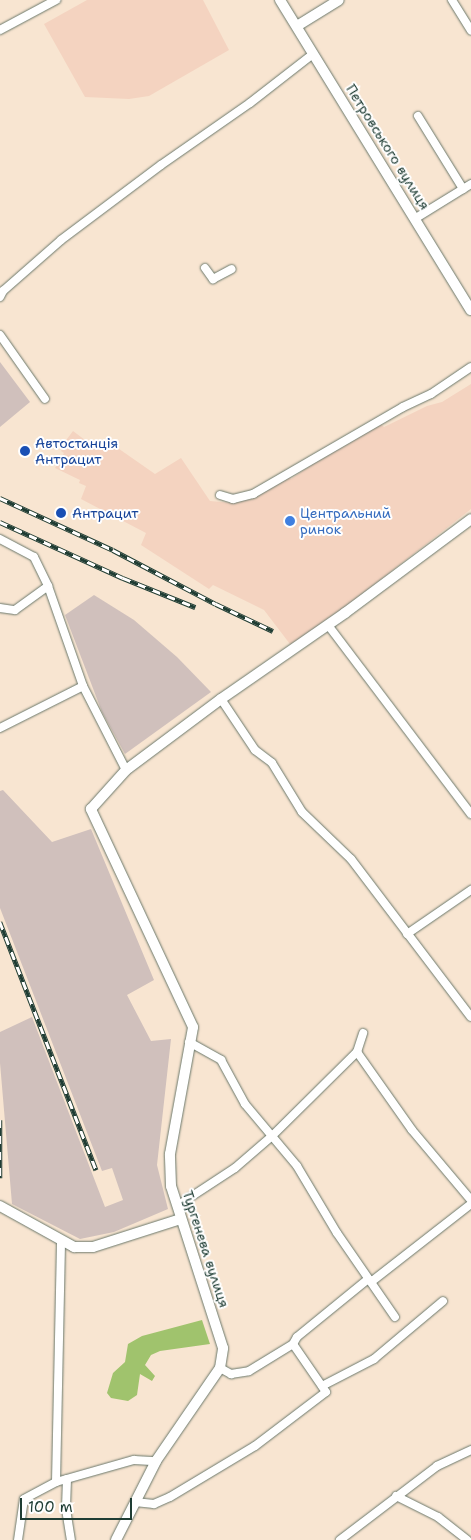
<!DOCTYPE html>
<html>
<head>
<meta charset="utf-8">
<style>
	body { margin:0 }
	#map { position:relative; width:471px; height:1540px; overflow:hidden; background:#f8e5d1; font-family:"Shantell Sans",sans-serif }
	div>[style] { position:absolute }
	.built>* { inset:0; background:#f4d3c0 }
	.industrial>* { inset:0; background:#d0c0bc }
	.green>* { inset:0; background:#a0c36d }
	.roads { filter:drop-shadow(0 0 1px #6b786b) drop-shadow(0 0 1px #6b786b) }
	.minor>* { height:8px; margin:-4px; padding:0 4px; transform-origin:4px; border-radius:4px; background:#fff }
	.tertiary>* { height:10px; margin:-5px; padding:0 5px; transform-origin:5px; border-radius:5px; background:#fff }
	.rail>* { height:4.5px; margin-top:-2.25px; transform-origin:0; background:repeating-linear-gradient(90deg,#fff 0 8px,#1f3d34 0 16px); box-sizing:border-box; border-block:1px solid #1f3d34 }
	.dots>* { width:14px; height:14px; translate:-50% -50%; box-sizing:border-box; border:2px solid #fff; border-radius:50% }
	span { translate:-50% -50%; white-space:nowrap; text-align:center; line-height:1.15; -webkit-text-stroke:4px #fff; paint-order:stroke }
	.street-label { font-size:14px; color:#1f3d34 }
	.transit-label { font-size:14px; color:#164399 }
	.left { translate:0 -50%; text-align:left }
	.shop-label { font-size:14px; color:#366cbe }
	.scale { position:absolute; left:20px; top:1498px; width:112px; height:22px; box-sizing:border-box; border:2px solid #1f3d34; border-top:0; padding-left:6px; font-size:15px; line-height:18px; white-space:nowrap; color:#1f3d34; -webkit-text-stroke:4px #fff; paint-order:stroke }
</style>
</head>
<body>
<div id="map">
	<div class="built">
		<div style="clip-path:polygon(87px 0,203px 0,229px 50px,149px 96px,129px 99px,85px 97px,44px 24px)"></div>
		<div style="clip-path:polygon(471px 384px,471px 509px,293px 648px,264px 610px,213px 585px,209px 589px,141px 545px,146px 533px,81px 499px,86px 486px,79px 483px,80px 480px,55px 468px,64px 453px,61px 451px,67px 439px,73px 431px,89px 443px,93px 441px,106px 450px,112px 444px,155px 474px,181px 458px,210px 501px,232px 503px,246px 497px,250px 500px,287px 475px,291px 479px,336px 448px,338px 450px,381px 424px,384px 427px,427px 406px,442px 402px)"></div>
	</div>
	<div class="industrial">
		<div style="clip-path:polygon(0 362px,30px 402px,0 427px)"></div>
		<div style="clip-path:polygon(94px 595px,134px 620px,177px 657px,211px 692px,125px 754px,102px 712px,65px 615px)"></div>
		<div style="clip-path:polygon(3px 790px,52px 842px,91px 829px,154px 980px,127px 995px,151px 1041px,171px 1039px,157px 1165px,168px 1209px,114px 1232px,80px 1239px,12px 1204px,0 1063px,0 1032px,32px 1017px,105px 1207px,123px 1200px,112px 1168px,102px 1171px,0 908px,0 791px)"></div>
	</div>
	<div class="green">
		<div style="clip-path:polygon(202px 1320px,210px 1344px,160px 1351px,151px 1355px,145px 1365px,155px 1376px,152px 1381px,140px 1374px,137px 1395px,128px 1401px,111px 1398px,107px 1393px,113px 1373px,125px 1362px,128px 1344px,142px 1336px)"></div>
	</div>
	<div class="roads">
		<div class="minor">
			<div style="left:452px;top:0;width:36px;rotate:58deg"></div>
			<div style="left:0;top:30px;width:64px;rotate:-28.2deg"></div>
			<div style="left:418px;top:116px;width:86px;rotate:58.3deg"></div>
			<div style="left:416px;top:218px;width:65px;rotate:-31.7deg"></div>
			<div style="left:205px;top:268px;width:14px;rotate:54deg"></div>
			<div style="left:213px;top:279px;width:21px;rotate:-28deg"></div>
			<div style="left:0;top:297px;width:7px;rotate:-63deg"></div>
			<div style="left:3px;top:291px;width:77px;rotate:-41.3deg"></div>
			<div style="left:61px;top:240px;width:125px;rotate:-36.9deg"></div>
			<div style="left:161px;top:165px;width:108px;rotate:-34.9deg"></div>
			<div style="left:250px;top:103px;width:80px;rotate:-37.9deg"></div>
			<div style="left:0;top:335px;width:78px;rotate:54.9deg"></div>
			<div style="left:220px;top:495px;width:14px;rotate:17deg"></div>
			<div style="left:233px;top:499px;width:21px;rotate:-14deg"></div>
			<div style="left:253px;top:494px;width:173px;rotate:-30.1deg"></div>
			<div style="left:403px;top:407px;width:31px;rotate:-25deg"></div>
			<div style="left:431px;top:394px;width:48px;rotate:-34deg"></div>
			<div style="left:0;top:539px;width:38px;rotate:28deg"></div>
			<div style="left:34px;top:557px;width:32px;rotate:64deg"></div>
			<div style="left:48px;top:586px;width:106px;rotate:70.7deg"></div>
			<div style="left:83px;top:686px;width:94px;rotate:62.9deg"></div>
			<div style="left:0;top:608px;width:15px;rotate:8deg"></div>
			<div style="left:15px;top:610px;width:41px;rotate:-36deg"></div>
			<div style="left:328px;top:625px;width:237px;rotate:52.9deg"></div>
			<div style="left:221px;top:699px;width:61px;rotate:56.3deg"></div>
			<div style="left:255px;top:750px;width:21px;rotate:37deg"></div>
			<div style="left:272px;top:763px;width:57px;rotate:58.5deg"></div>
			<div style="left:302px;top:812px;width:68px;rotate:43.8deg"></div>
			<div style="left:351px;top:859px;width:198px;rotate:52.8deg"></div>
			<div style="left:0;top:728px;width:93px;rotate:-26.8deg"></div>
			<div style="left:407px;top:934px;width:78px;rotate:-34.5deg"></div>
			<div style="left:189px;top:1042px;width:37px;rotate:29deg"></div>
			<div style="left:221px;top:1060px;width:50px;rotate:61.4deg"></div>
			<div style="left:245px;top:1104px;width:81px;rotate:50deg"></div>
			<div style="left:297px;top:1166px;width:78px;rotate:59.2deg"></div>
			<div style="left:337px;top:1233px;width:102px;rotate:55.4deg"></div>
			<div style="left:357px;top:1052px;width:95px;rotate:54.8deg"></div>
			<div style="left:412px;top:1130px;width:92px;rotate:49.9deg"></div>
			<div style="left:177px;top:1206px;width:69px;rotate:-33.2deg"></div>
			<div style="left:235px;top:1168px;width:49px;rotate:-40.9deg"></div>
			<div style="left:272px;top:1136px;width:120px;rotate:-44.7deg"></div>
			<div style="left:357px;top:1052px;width:20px;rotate:-72deg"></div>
			<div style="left:371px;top:1282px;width:127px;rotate:-38deg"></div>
			<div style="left:220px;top:1368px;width:13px;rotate:29deg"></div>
			<div style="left:231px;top:1374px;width:18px;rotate:-9deg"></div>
			<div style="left:249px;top:1371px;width:52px;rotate:-31.5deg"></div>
			<div style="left:293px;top:1344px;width:8px;rotate:-60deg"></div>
			<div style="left:297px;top:1337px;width:92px;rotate:-39.2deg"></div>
			<div style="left:322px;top:1386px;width:59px;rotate:-27.4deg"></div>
			<div style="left:374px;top:1359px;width:90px;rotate:-40deg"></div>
			<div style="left:67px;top:1479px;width:30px;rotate:92deg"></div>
			<div style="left:66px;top:1509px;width:31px;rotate:81deg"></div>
			<div style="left:56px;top:1482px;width:242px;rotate:-88.8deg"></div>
			<div style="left:396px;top:1496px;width:47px;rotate:26.6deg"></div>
			<div style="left:438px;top:1517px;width:37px;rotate:38deg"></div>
			<div style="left:135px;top:1502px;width:19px;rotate:6deg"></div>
			<div style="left:154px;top:1504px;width:17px;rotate:-24deg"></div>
			<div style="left:170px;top:1497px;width:99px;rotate:-31deg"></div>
			<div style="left:255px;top:1446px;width:89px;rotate:-37.3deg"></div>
			<div style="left:326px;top:1392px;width:58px;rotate:-124.5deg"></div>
			<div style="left:18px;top:1540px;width:41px;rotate:-81.7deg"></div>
			<div style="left:24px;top:1499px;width:36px;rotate:-28deg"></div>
			<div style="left:56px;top:1482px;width:81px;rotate:-15.8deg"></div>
			<div style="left:134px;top:1460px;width:22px;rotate:3deg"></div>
			<div style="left:340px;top:1540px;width:122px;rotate:-37.3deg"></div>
			<div style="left:437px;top:1466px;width:38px;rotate:-25deg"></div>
		</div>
		<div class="tertiary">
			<div style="left:280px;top:0;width:364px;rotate:58.4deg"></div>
			<div style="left:297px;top:26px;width:49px;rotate:-31.8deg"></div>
			<div style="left:0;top:1206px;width:85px;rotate:29deg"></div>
			<div style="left:74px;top:1247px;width:19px"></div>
			<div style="left:93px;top:1247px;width:92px;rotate:-17.7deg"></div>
			<div style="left:116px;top:1540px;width:89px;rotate:-63.1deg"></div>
			<div style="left:156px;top:1461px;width:113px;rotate:-55.5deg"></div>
			<div style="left:220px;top:1368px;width:20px;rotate:-81deg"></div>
			<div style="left:223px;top:1348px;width:170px;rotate:-107.8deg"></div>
			<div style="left:171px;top:1186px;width:32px;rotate:-92deg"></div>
			<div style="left:170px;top:1154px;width:129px;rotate:-79.7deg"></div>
			<div style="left:193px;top:1027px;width:241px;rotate:-115.1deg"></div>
			<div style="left:91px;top:809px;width:52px;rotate:-48.1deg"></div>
			<div style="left:126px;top:770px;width:119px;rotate:-36.8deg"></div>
			<div style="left:221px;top:699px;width:151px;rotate:-34.7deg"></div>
			<div style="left:345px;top:613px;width:157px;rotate:-36.7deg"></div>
		</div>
	</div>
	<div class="rail">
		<div style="left:0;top:498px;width:124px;rotate:24.7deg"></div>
		<div style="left:113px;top:550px;width:116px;rotate:27.7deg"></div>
		<div style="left:216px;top:604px;width:63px;rotate:25.3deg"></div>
		<div style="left:0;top:522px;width:135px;rotate:24.5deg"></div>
		<div style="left:123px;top:578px;width:78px;rotate:21.9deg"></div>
		<div style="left:0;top:922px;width:266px;rotate:68.8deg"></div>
		<div style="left:0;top:1120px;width:58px;rotate:90deg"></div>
	</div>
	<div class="dots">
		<div style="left:25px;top:451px;background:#1a4fb4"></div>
		<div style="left:61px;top:513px;background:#1a4fb4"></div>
		<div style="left:290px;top:521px;background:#3f7fe0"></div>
	</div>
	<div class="street-label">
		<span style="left:388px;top:147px;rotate:58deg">Петровського вулиця</span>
		<span style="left:206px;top:1249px;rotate:72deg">Тургенева вулиця</span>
	</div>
	<div class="transit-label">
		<span class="left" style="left:35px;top:451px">Автостанція<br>Антрацит</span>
		<span class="left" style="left:72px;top:513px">Антрацит</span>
	</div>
	<div class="shop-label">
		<span class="left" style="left:300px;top:521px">Центральний<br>ринок</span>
	</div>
	<div class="scale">100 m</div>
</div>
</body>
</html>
